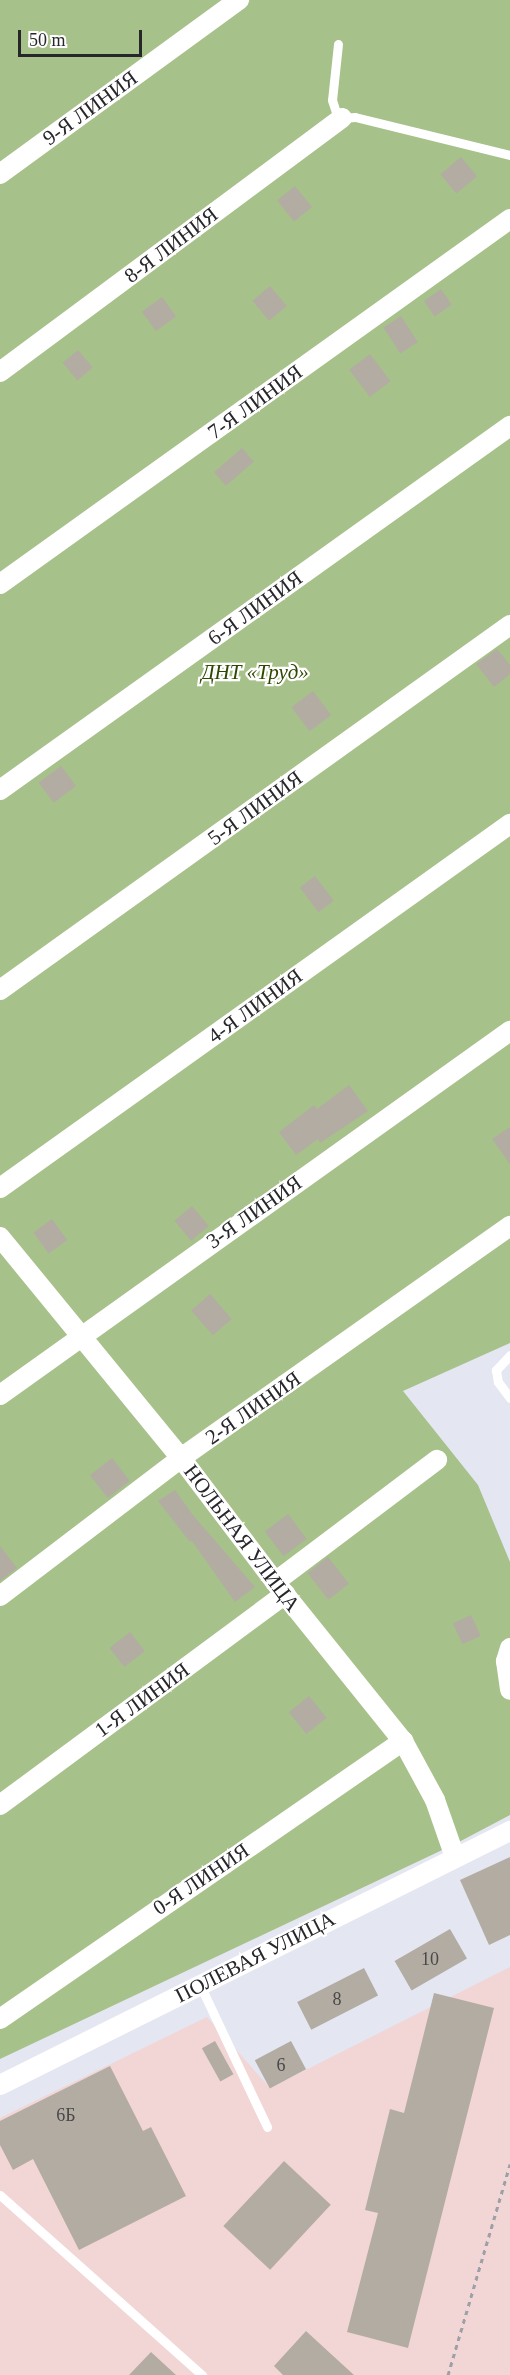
<!DOCTYPE html>
<html>
<head>
<meta charset="utf-8">
<style>
	body { margin:0 }
	#map { position:relative; width:510px; height:2375px; overflow:hidden; background:#e4e6f1; font-family:Georgia,serif }
	div>[style] { position:absolute }
	.industrial>* { inset:0; background:#f1d6d5 }
	.green>* { inset:0; background:#a7c18a }
	.building>* { inset:0; background:#b3aca3; transform-origin:0 0 }
	.path>* { height:3px; margin-top:-1.5px; transform-origin:0; background:repeating-linear-gradient(90deg,#9ea0a8 0 4.5px,transparent 0 9px) }
	.lane>* { height:9px; margin:-4.5px; padding:0 4.5px; transform-origin:4.5px; border-radius:4.5px; background:#fff }
	.street>* { height:20px; margin:-10px; padding:0 10px; transform-origin:10px; border-radius:10px; background:#fff }
	span { translate:-50% -50%; white-space:nowrap; text-align:center; line-height:1.15; -webkit-text-stroke:4.5px #fff; paint-order:stroke }
	.number-label { font-size:18px; color:#4a4849 }
	.number-label span { -webkit-text-stroke-width:0 }
	.street-label { font-size:21px; color:#27272b }
	.park-label { font-size:21px; color:#2f4800; font-style:italic }
	.scale { position:absolute; left:18px; top:30px; width:124px; height:27px; box-sizing:border-box; border:3px solid #27272b; border-top:0; padding-left:8px; font-size:18px; line-height:21px; white-space:nowrap; color:#27272b; -webkit-text-stroke:4px #fff; paint-order:stroke }
</style>
</head>
<body>
<div id="map">
	<div class="industrial">
		<div style="clip-path:polygon(510px 1967px,510px 2375px,0 2375px,0 2118px,207px 2017px,270px 2088px)"></div>
	</div>
	<div class="green">
		<div style="clip-path:polygon(0 0,510px 0,510px 1343px,403px 1391px,478px 1485px,510px 1562px,510px 1815px,457px 1843px,0 2059px)"></div>
	</div>
	<div class="building">
		<div style="left:461px;top:157px;width:25px;height:27px;rotate:50deg"></div>
		<div style="left:295px;top:186px;width:27px;height:23px;rotate:51deg"></div>
		<div style="left:270px;top:286px;width:26px;height:23px;rotate:50deg"></div>
		<div style="left:441px;top:289px;width:19px;height:21px;rotate:55deg"></div>
		<div style="left:162px;top:297px;width:24px;height:25px;rotate:54deg"></div>
		<div style="left:401px;top:316px;width:31px;height:21px;rotate:57deg"></div>
		<div style="left:78px;top:350px;width:23px;height:20px;rotate:50deg"></div>
		<div style="left:370px;top:354px;width:34px;height:26px;rotate:53deg"></div>
		<div style="left:242px;top:448px;width:18px;height:37px;rotate:49deg"></div>
		<div style="clip-path:polygon(497px 649px,510px 665px,510px 674px,494px 687px,476px 664px)"></div>
		<div style="left:313px;top:691px;width:30px;height:27px;rotate:53deg"></div>
		<div style="left:61px;top:766px;width:25px;height:28px;rotate:53deg"></div>
		<div style="left:315px;top:876px;width:31px;height:19px;rotate:53deg"></div>
		<div style="clip-path:polygon(349px 1085px,368px 1111px,320px 1143px,318px 1139px,296px 1155px,279px 1132px,314px 1105px,317px 1109px)"></div>
		<div style="clip-path:polygon(510px 1127px,510px 1164px,492px 1139px)"></div>
		<div style="left:192px;top:1206px;width:26px;height:23px;rotate:50deg"></div>
		<div style="left:52px;top:1219px;width:26px;height:23px;rotate:54deg"></div>
		<div style="left:210px;top:1294px;width:33px;height:25px;rotate:49deg"></div>
		<div style="left:112px;top:1458px;width:29px;height:28px;rotate:52deg"></div>
		<div style="clip-path:polygon(175px 1490px,192px 1514px,255px 1587px,235px 1602px,192px 1541px,190px 1542px,158px 1501px)"></div>
		<div style="left:288px;top:1514px;width:31px;height:29px;rotate:53deg"></div>
		<div style="clip-path:polygon(0 1546px,17px 1568px,0 1581px)"></div>
		<div style="left:328px;top:1557px;width:34px;height:26px;rotate:52deg"></div>
		<div style="left:471px;top:1615px;width:23px;height:20px;rotate:65deg"></div>
		<div style="left:130px;top:1632px;width:24px;height:26px;rotate:52deg"></div>
		<div style="left:309px;top:1696px;width:28px;height:26px;rotate:51deg"></div>
		<div style="clip-path:polygon(510px 1857px,510px 1935px,489px 1945px,460px 1880px)"></div>
		<div style="left:450px;top:1929px;width:34px;height:64px;rotate:60deg"></div>
		<div style="left:364px;top:1968px;width:31px;height:75px;rotate:63deg"></div>
		<div style="clip-path:polygon(434px 1993px,494px 2008px,408px 2348px,347px 2332px,378px 2213px,365px 2210px,390px 2109px,404px 2113px)"></div>
		<div style="left:215px;top:2041px;width:38px;height:15px;rotate:61deg"></div>
		<div style="left:291px;top:2041px;width:32px;height:41px;rotate:62deg"></div>
		<div style="clip-path:polygon(110px 2066px,143px 2131px,151px 2127px,186px 2196px,79px 2250px,33px 2159px,13px 2170px,0 2145px,0 2121px)"></div>
		<div style="left:284px;top:2161px;width:64px;height:89px;rotate:43deg"></div>
		<div style="clip-path:polygon(306px 2331px,331px 2354px,354px 2375px,283px 2375px,274px 2366px)"></div>
		<div style="clip-path:polygon(151px 2352px,176px 2375px,129px 2375px)"></div>
	</div>
	<div class="path">
		<div style="left:448px;top:2375px;width:220px;rotate:-73.6deg"></div>
	</div>
	<div class="lane">
		<div style="left:338px;top:44px;width:56px;rotate:96.1deg"></div>
		<div style="left:332px;top:100px;width:13px;rotate:72deg"></div>
		<div style="left:336px;top:112px;width:8px;rotate:45deg"></div>
		<div style="left:342px;top:118px;width:13px;rotate:-4deg"></div>
		<div style="left:355px;top:117px;width:160px;rotate:13.8deg"></div>
		<div style="left:510px;top:1355px;width:21px;rotate:133deg"></div>
		<div style="left:496px;top:1370px;width:12px;rotate:81deg"></div>
		<div style="left:498px;top:1382px;width:20px;rotate:53deg"></div>
		<div style="left:200px;top:1985px;width:157px;rotate:64.7deg"></div>
		<div style="left:0;top:2195px;width:271px;rotate:41.7deg"></div>
	</div>
	<div class="street">
		<div style="left:0;top:174px;width:296px;rotate:-36.1deg"></div>
		<div style="left:0;top:372px;width:426px;rotate:-36.6deg"></div>
		<div style="left:0;top:584px;width:627px;rotate:-35.59deg"></div>
		<div style="left:0;top:790px;width:627px;rotate:-35.52deg"></div>
		<div style="left:0;top:990px;width:627px;rotate:-35.59deg"></div>
		<div style="left:0;top:1188px;width:627px;rotate:-35.52deg"></div>
		<div style="left:0;top:1237px;width:286px;rotate:50.7deg"></div>
		<div style="left:181px;top:1458px;width:156px;rotate:52.8deg"></div>
		<div style="left:275px;top:1582px;width:204px;rotate:51.2deg"></div>
		<div style="left:403px;top:1741px;width:67px;rotate:61.5deg"></div>
		<div style="left:435px;top:1800px;width:60px;rotate:70.7deg"></div>
		<div style="left:0;top:1395px;width:627px;rotate:-35.52deg"></div>
		<div style="left:275px;top:1582px;width:203px;rotate:-37deg"></div>
		<div style="left:0;top:1596px;width:228px;rotate:-37.3deg"></div>
		<div style="left:181px;top:1458px;width:403px;rotate:-35.2deg"></div>
		<div style="left:510px;top:1648px;width:14px;rotate:107deg"></div>
		<div style="left:506px;top:1661px;width:29px;rotate:82deg"></div>
		<div style="left:0;top:1805px;width:355px;rotate:-36.5deg"></div>
		<div style="left:0;top:2019px;width:490px;rotate:-34.6deg"></div>
		<div style="left:0;top:2085px;width:570px;rotate:-26.48deg"></div>
	</div>
	<div class="number-label">
		<span style="left:430px;top:1959px">10</span>
		<span style="left:337px;top:1999px">8</span>
		<span style="left:281px;top:2065px">6</span>
		<span style="left:66px;top:2115px">6Б</span>
	</div>
	<div class="street-label">
		<span style="left:90px;top:108px;rotate:-36deg">9-Я ЛИНИЯ</span>
		<span style="left:171px;top:245px;rotate:-37deg">8-Я ЛИНИЯ</span>
		<span style="left:255px;top:402px;rotate:-36deg">7-Я ЛИНИЯ</span>
		<span style="left:255px;top:608px;rotate:-36deg">6-Я ЛИНИЯ</span>
		<span style="left:255px;top:808px;rotate:-36deg">5-Я ЛИНИЯ</span>
		<span style="left:255px;top:1006px;rotate:-36deg">4-Я ЛИНИЯ</span>
		<span style="left:254px;top:1212px;rotate:-35deg">3-Я ЛИНИЯ</span>
		<span style="left:253px;top:1408px;rotate:-35deg">2-Я ЛИНИЯ</span>
		<span style="left:242px;top:1538px;rotate:53deg">НОЛЬНАЯ УЛИЦА</span>
		<span style="left:142px;top:1700px;rotate:-36deg">1-Я ЛИНИЯ</span>
		<span style="left:201px;top:1879px;rotate:-34deg">0-Я ЛИНИЯ</span>
		<span style="left:255px;top:1957px;rotate:-27deg">ПОЛЕВАЯ УЛИЦА</span>
	</div>
	<div class="park-label">
		<span style="left:255px;top:672px">ДНТ «Труд»</span>
	</div>
	<div class="scale">50 m</div>
</div>
</body>
</html>
